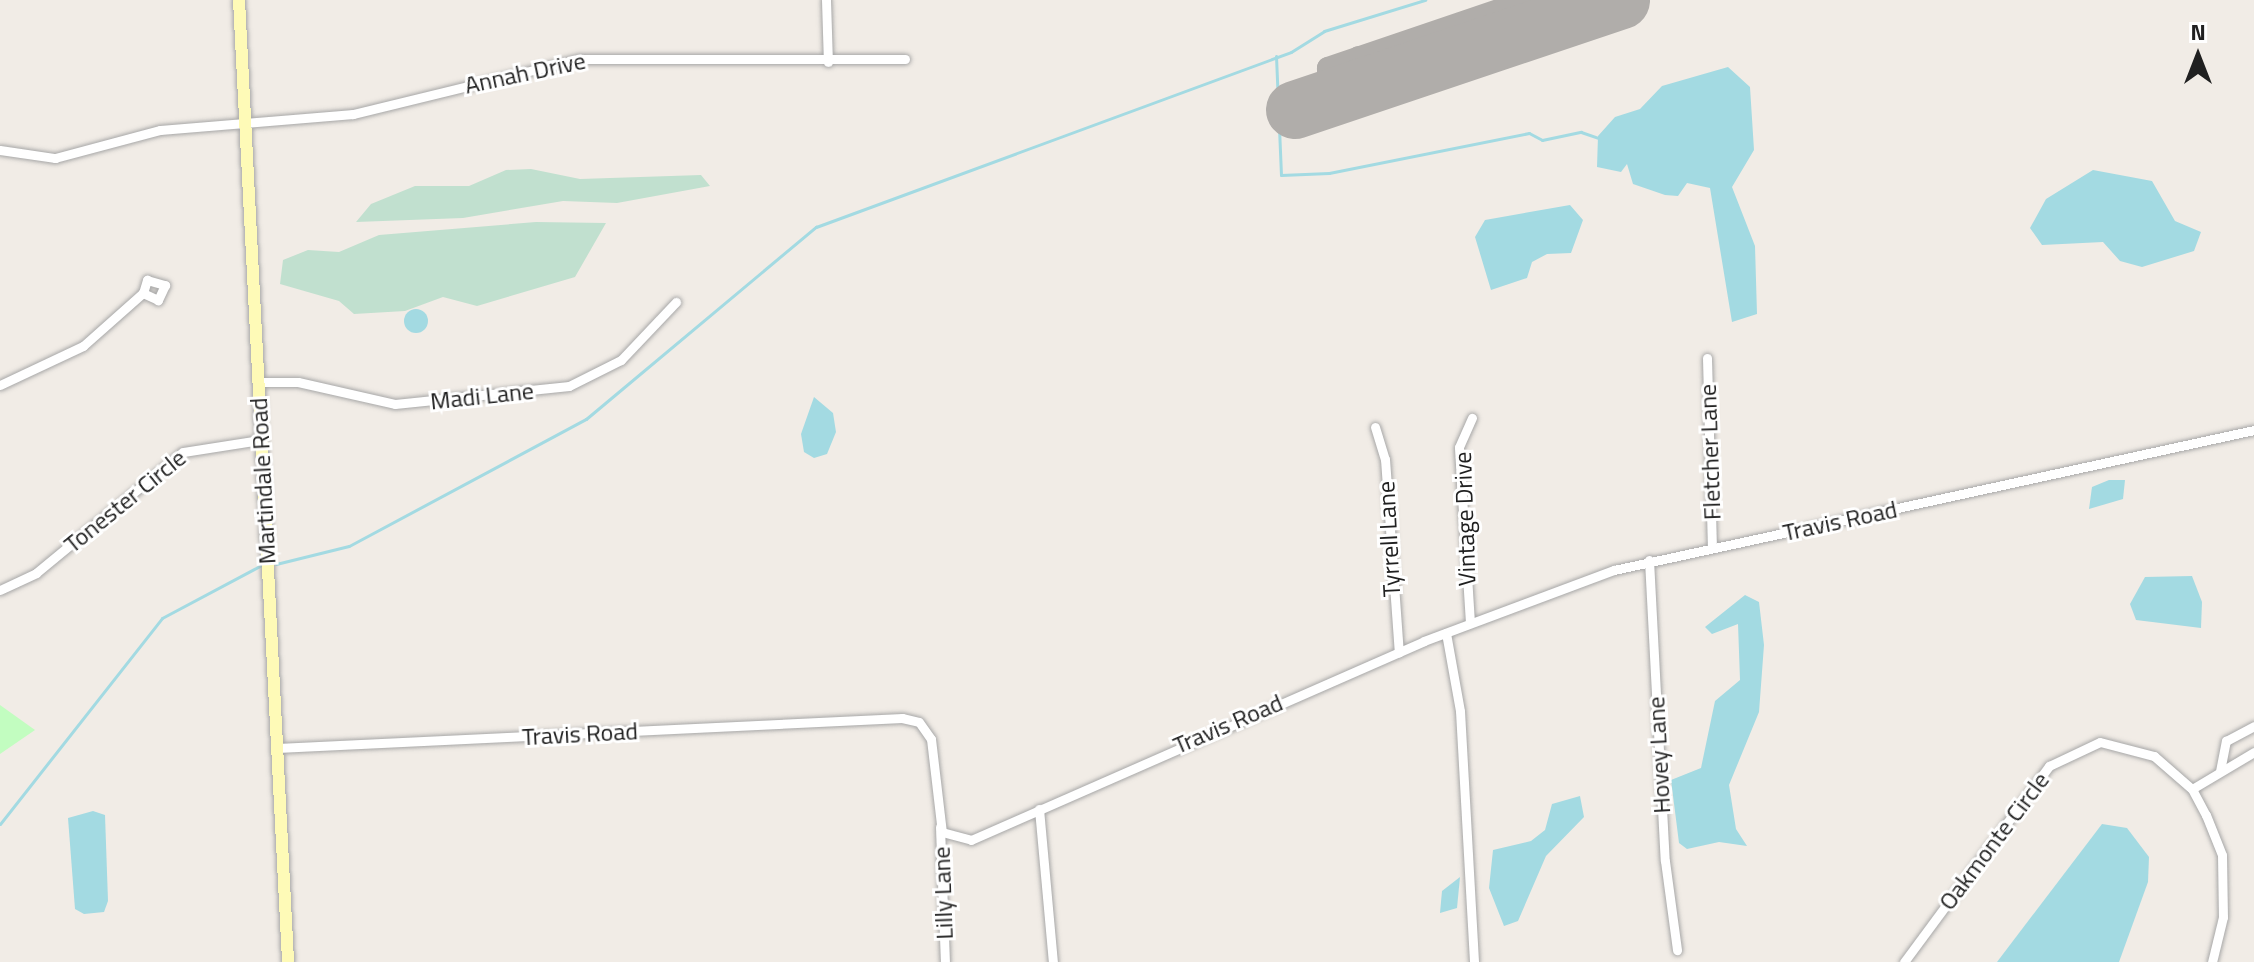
<!DOCTYPE html>
<html>
<head>
<meta charset="utf-8">
<style>
	body { margin:0 }
	#map { position:relative; width:2254px; height:962px; overflow:hidden; background:#f1ece6; font-family:"Titillium Web",sans-serif }
	div>[style] { position:absolute }
	.wetland>* { inset:0; background:#c1e0cf }
	.park>* { inset:0; background:#c2fdc0 }
	.water>* { inset:0; background:#a3dae2 }
	.round { border-radius:50% }
	.stream>* { height:3px; margin:-1.5px; padding:0 1.5px; transform-origin:1.5px; border-radius:1.5px; background:#a3dae2 }
	.taxiway>* { height:22px; margin:-11px; padding:0 11px; transform-origin:11px; border-radius:11px; background:#b0adaa }
	.runway>* { height:58px; margin:-29px; padding:0 29px; transform-origin:29px; border-radius:29px; background:#b0adaa }
	.roads { filter:drop-shadow(0 0 2px #a7a7a7) drop-shadow(0 0 2px #a7a7a7) }
	.street>* { height:9px; margin:-4.5px; padding:0 4.5px; transform-origin:4.5px; border-radius:4.5px; background:#fff }
	.secondary>* { height:12px; margin:-6px; padding:0 6px; transform-origin:6px; border-radius:6px; background:#fefab7 }
	span { translate:-50% -50%; white-space:nowrap; text-align:center; line-height:1.15; -webkit-text-stroke:6px #fff; paint-order:stroke }
	.street-label { font-size:24px; color:#202020 }
	.north { position:absolute; left:2158px; top:16px; width:80px; height:80px; -webkit-text-stroke:6px #fff; paint-order:stroke; rotate:0deg; font-size:22px; font-weight:700; line-height:32px; text-align:center; color:#202020 }
	.north::after { content:''; display:block; margin:auto; width:28px; height:36px; background:#202020; clip-path:polygon(50% 0,100% 100%,50% 72%,0 100%) }
</style>
</head>
<body>
<div id="map">
	<div class="wetland">
		<div style="clip-path:polygon(531px 169px,580px 179px,701px 175px,710px 186px,617px 203px,563px 201px,463px 218px,356px 222px,371px 204px,415px 186px,469px 186px,506px 170px)"></div>
		<div style="clip-path:polygon(536px 222px,606px 223px,575px 277px,477px 306px,443px 297px,405px 311px,354px 314px,339px 301px,280px 284px,283px 260px,308px 250px,339px 252px,379px 235px)"></div>
	</div>
	<div class="park">
		<div style="clip-path:polygon(0 705px,35px 730px,0 754px)"></div>
	</div>
	<div class="water">
		<div style="clip-path:polygon(1728px 67px,1750px 87px,1754px 150px,1732px 187px,1755px 246px,1757px 314px,1732px 322px,1710px 188px,1687px 183px,1678px 196px,1665px 195px,1633px 184px,1627px 164px,1621px 172px,1597px 167px,1598px 136px,1615px 117px,1640px 109px,1662px 86px)"></div>
		<div style="clip-path:polygon(2093px 170px,2152px 181px,2175px 221px,2201px 232px,2194px 251px,2142px 267px,2120px 261px,2103px 242px,2042px 245px,2030px 228px,2046px 199px)"></div>
		<div style="clip-path:polygon(1570px 205px,1583px 220px,1571px 253px,1547px 254px,1532px 262px,1527px 278px,1491px 290px,1475px 237px,1485px 220px)"></div>
		<div class="round" style="left:404px;top:309px;width:24px;height:24px"></div>
		<div style="clip-path:polygon(814px 397px,833px 413px,836px 432px,827px 454px,814px 458px,804px 452px,801px 434px)"></div>
		<div style="clip-path:polygon(2109px 480px,2125px 480px,2123px 499px,2089px 509px,2092px 487px)"></div>
		<div style="clip-path:polygon(2192px 576px,2202px 602px,2201px 628px,2136px 620px,2130px 604px,2145px 577px)"></div>
		<div style="clip-path:polygon(1745px 595px,1759px 602px,1764px 645px,1759px 712px,1729px 785px,1736px 829px,1747px 846px,1719px 842px,1687px 849px,1679px 843px,1671px 780px,1701px 768px,1715px 701px,1740px 680px,1738px 624px,1712px 634px,1705px 627px)"></div>
		<div style="clip-path:polygon(1580px 796px,1584px 817px,1546px 856px,1518px 921px,1504px 926px,1489px 888px,1493px 850px,1531px 841px,1545px 830px,1552px 804px)"></div>
		<div style="clip-path:polygon(93px 811px,105px 815px,108px 901px,104px 912px,84px 914px,75px 909px,68px 818px)"></div>
		<div style="clip-path:polygon(2102px 824px,2127px 828px,2149px 857px,2148px 882px,2119px 962px,1997px 962px)"></div>
		<div style="clip-path:polygon(1460px 877px,1457px 908px,1440px 913px,1442px 891px)"></div>
	</div>
	<div class="stream">
		<div style="left:1276px;top:56px;width:119px;rotate:87.6deg"></div>
		<div style="left:1281px;top:175px;width:48px;rotate:-2.4deg"></div>
		<div style="left:1329px;top:173px;width:204px;rotate:-11.3deg"></div>
		<div style="left:1529px;top:133px;width:15px;rotate:28deg"></div>
		<div style="left:1542px;top:140px;width:40px;rotate:-12deg"></div>
		<div style="left:1581px;top:132px;width:18px;rotate:19deg"></div>
		<div style="left:276px;top:564px;width:75px;rotate:-13.9deg"></div>
		<div style="left:349px;top:546px;width:269px;rotate:-28.2deg"></div>
		<div style="left:586px;top:419px;width:300px;rotate:-39.9deg"></div>
		<div style="left:816px;top:227px;width:506px;rotate:-20.22deg"></div>
		<div style="left:1291px;top:52px;width:39px;rotate:-32deg"></div>
		<div style="left:1324px;top:31px;width:106px;rotate:-17.1deg"></div>
		<div style="left:0;top:824px;width:262px;rotate:-51.8deg"></div>
		<div style="left:162px;top:618px;width:111px;rotate:-28deg"></div>
	</div>
	<div class="taxiway">
		<div style="left:1359px;top:57px;width:29px;rotate:72deg"></div>
		<div style="left:1329px;top:99px;width:31px;rotate:-92deg"></div>
		<div style="left:1328px;top:68px;width:211px;rotate:-18.8deg"></div>
	</div>
	<div class="runway">
		<div style="left:1295px;top:110px;width:344px;rotate:-18.6deg"></div>
	</div>
	<div class="roads">
		<div class="street">
			<div style="left:826px;top:0;width:62px;rotate:88.2deg"></div>
			<div style="left:0;top:150px;width:56px;rotate:8.3deg"></div>
			<div style="left:55px;top:158px;width:109px;rotate:-14.9deg"></div>
			<div style="left:160px;top:130px;width:194px;rotate:-4.7deg"></div>
			<div style="left:353px;top:114px;width:233px;rotate:-13.7deg"></div>
			<div style="left:579px;top:59px;width:326px"></div>
			<div style="left:1707px;top:358px;width:189px;rotate:88.5deg"></div>
			<div style="left:258px;top:382px;width:40px"></div>
			<div style="left:298px;top:382px;width:99px;rotate:12.8deg"></div>
			<div style="left:395px;top:404px;width:175px;rotate:-5.9deg"></div>
			<div style="left:569px;top:386px;width:58px;rotate:-26.6deg"></div>
			<div style="left:621px;top:360px;width:80px;rotate:-46.5deg"></div>
			<div style="left:0;top:385px;width:92px;rotate:-25.2deg"></div>
			<div style="left:83px;top:346px;width:80px;rotate:-41.5deg"></div>
			<div style="left:143px;top:293px;width:14px;rotate:-73deg"></div>
			<div style="left:147px;top:280px;width:19px;rotate:16deg"></div>
			<div style="left:165px;top:285px;width:17px;rotate:115deg"></div>
			<div style="left:158px;top:300px;width:17px;rotate:-155deg"></div>
			<div style="left:1375px;top:427px;width:34px;rotate:73deg"></div>
			<div style="left:1385px;top:459px;width:194px;rotate:85.9deg"></div>
			<div style="left:1649px;top:560px;width:301px;rotate:87deg"></div>
			<div style="left:1665px;top:861px;width:90px;rotate:82.3deg"></div>
			<div style="left:0;top:590px;width:40px;rotate:-25deg"></div>
			<div style="left:36px;top:573px;width:190px;rotate:-39.5deg"></div>
			<div style="left:183px;top:452px;width:78px;rotate:-8.9deg"></div>
			<div style="left:1470px;top:623px;width:176px;rotate:-93.6deg"></div>
			<div style="left:1459px;top:447px;width:32px;rotate:-66deg"></div>
			<div style="left:1446px;top:633px;width:79px;rotate:79.8deg"></div>
			<div style="left:1460px;top:711px;width:251px;rotate:86.8deg"></div>
			<div style="left:277px;top:748px;width:626px;rotate:-2.75deg"></div>
			<div style="left:902px;top:718px;width:17px;rotate:13deg"></div>
			<div style="left:919px;top:722px;width:21px;rotate:55deg"></div>
			<div style="left:931px;top:739px;width:94px;rotate:83.3deg"></div>
			<div style="left:942px;top:832px;width:30px;rotate:15deg"></div>
			<div style="left:971px;top:840px;width:495px;rotate:-23.7deg"></div>
			<div style="left:1424px;top:641px;width:203px;rotate:-20.5deg"></div>
			<div style="left:1614px;top:570px;width:655px;rotate:-12.34deg"></div>
			<div style="left:2220px;top:771px;width:31px;rotate:-79deg"></div>
			<div style="left:2226px;top:741px;width:32px;rotate:-28deg"></div>
			<div style="left:2192px;top:789px;width:72px;rotate:-30.8deg"></div>
			<div style="left:1039px;top:809px;width:154px;rotate:84.8deg"></div>
			<div style="left:940px;top:827px;width:135px;rotate:87.9deg"></div>
			<div style="left:1904px;top:962px;width:244px;rotate:-53.5deg"></div>
			<div style="left:2049px;top:766px;width:56px;rotate:-25.2deg"></div>
			<div style="left:2100px;top:742px;width:56px;rotate:14.5deg"></div>
			<div style="left:2154px;top:756px;width:50px;rotate:41deg"></div>
			<div style="left:2192px;top:789px;width:30px;rotate:62deg"></div>
			<div style="left:2206px;top:815px;width:43px;rotate:68.2deg"></div>
			<div style="left:2222px;top:855px;width:62px;rotate:89.1deg"></div>
			<div style="left:2223px;top:917px;width:46px;rotate:103.7deg"></div>
		</div>
		<div class="secondary">
			<div style="left:239px;top:0;width:963px;rotate:87.08deg"></div>
		</div>
	</div>
	<div class="street-label">
		<span style="left:525px;top:73px;rotate:-12deg">Annah Drive</span>
		<span style="left:482px;top:396px;rotate:-6deg">Madi Lane</span>
		<span style="left:1710px;top:452px;rotate:-92deg">Fletcher Lane</span>
		<span style="left:263px;top:481px;rotate:-93deg">Martindale Road</span>
		<span style="left:125px;top:501px;rotate:-39deg">Tonester Circle</span>
		<span style="left:1465px;top:519px;rotate:-92deg">Vintage Drive</span>
		<span style="left:1840px;top:521px;rotate:-12deg">Travis Road</span>
		<span style="left:1389px;top:539px;rotate:-93deg">Tyrrell Lane</span>
		<span style="left:1228px;top:724px;rotate:-23deg">Travis Road</span>
		<span style="left:580px;top:734px;rotate:-3deg">Travis Road</span>
		<span style="left:1659px;top:755px;rotate:-93deg">Hovey Lane</span>
		<span style="left:1994px;top:841px;rotate:-53deg">Oakmonte Circle</span>
		<span style="left:943px;top:893px;rotate:-92deg">Lilly Lane</span>
	</div>
	<div class="north">N</div>
</div>
</body>
</html>
